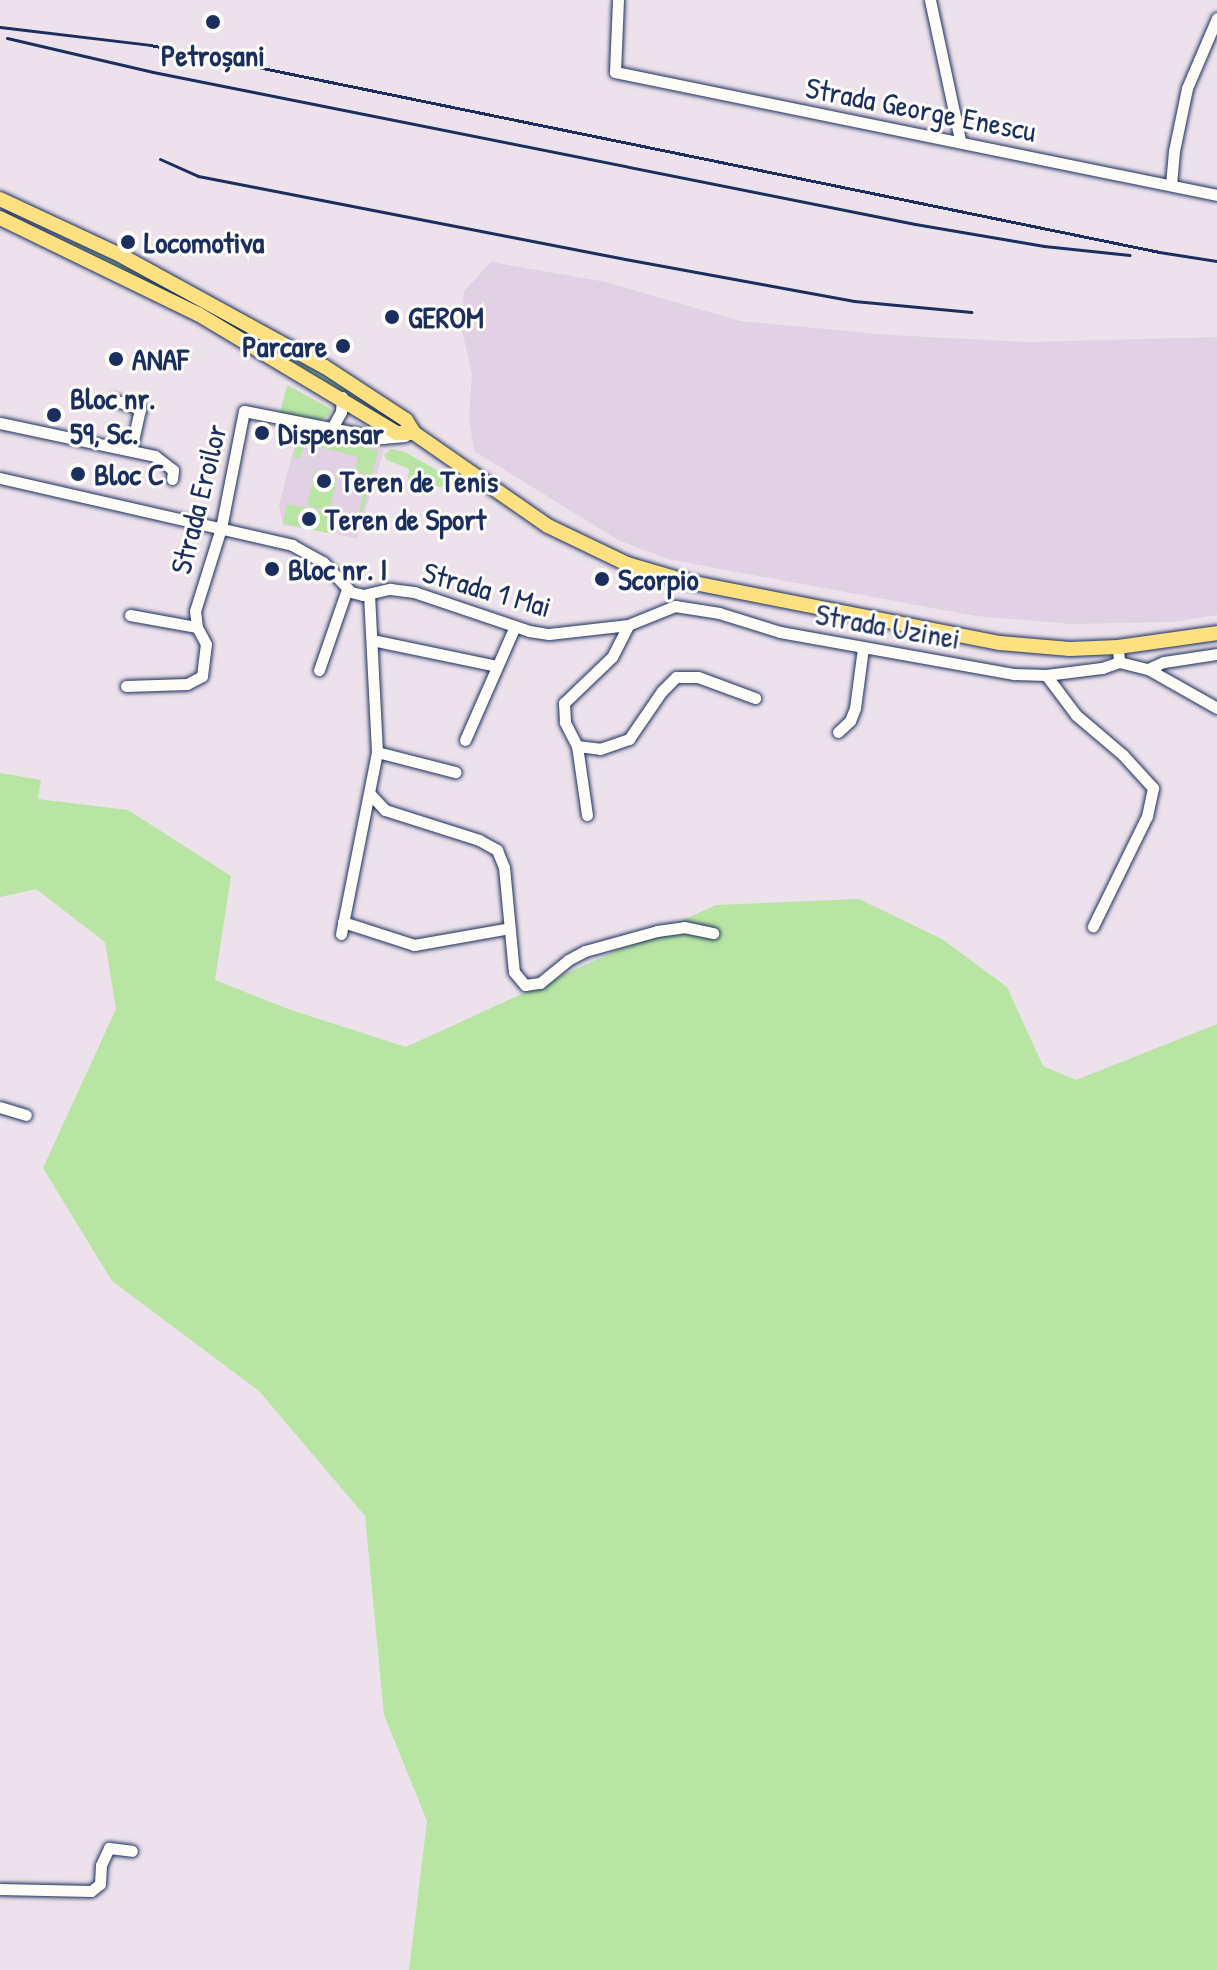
<!DOCTYPE html>
<html>
<head>
<meta charset="utf-8">
<style>
	body { margin:0 }
	#map { position:relative; width:1217px; height:1970px; overflow:hidden; background:#ede2ec; font-family:"Patrick Hand",sans-serif }
	div>[style] { position:absolute }
	.built>* { inset:0; background:#e2d0e4 }
	.green>* { inset:0; background:#b8e5a3; transform-origin:0 0 }
	.roads { filter:drop-shadow(0 0 2px #1b2f5e) drop-shadow(0 0 2px #1b2f5e) }
	.minor>* { height:11px; margin:-5.5px; padding:0 5.5px; transform-origin:5.5px; border-radius:5.5px; background:#fdfcf7 }
	.major>* { height:14px; margin:-7px; padding:0 7px; transform-origin:7px; border-radius:7px; background:#fde080 }
	.rail>* { height:3px; margin:-1.5px; padding:0 1.5px; transform-origin:1.5px; border-radius:1.5px; background:#1b2f5e }
	.dots>* { width:22px; height:22px; translate:-50% -50%; box-sizing:border-box; border:4px solid #fdfcf7; border-radius:50% }
	span { translate:-50% -50%; white-space:nowrap; text-align:center; line-height:1.15; -webkit-text-stroke:6px #fdfcf7; paint-order:stroke }
	.poi-label { font-size:30px; color:#1b2f5e; font-weight:700 }
	.left { translate:0 -50%; text-align:left }
	.right { translate:-100% -50%; text-align:right }
	.street-label { font-size:30px; color:#1b2f5e }
</style>
</head>
<body>
<div id="map">
	<div class="built">
		<div style="clip-path:polygon(491px 262px,606px 282px,740px 321px,889px 335px,1029px 342px,1217px 337px,1217px 615px,1174px 622px,1071px 624px,976px 616px,667px 559px,618px 540px,474px 451px,469px 417px,472px 374px,461px 326px,464px 291px)"></div>
		<div style="clip-path:polygon(299px 429px,384px 450px,357px 538px,283px 525px,279px 505px)"></div>
	</div>
	<div class="green">
		<div style="clip-path:polygon(76px 239px,271px 342px,401px 422px,398px 426px,270px 347px,74px 244px)"></div>
		<div style="clip-path:polygon(287px 385px,331px 409px,329px 415px,318px 422px,280px 413px)"></div>
		<div style="clip-path:polygon(300px 431px,378px 451px,361px 518px,358px 517px,368px 475px,355px 471px,358px 457px,305px 443px,300px 459px,293px 456px)"></div>
		<div style="clip-path:polygon(391px 449px,405px 452px,454px 480px,451px 489px,408px 481px,409px 469px,387px 460px,384px 455px)"></div>
		<div style="clip-path:polygon(314px 472px,337px 478px,329px 511px,307px 506px,312px 484px,321px 486px,312px 483px)"></div>
		<div style="left:287px;top:504px;width:48px;height:20px;rotate:12deg"></div>
		<div style="clip-path:polygon(0 773px,41px 780px,38px 799px,128px 810px,231px 876px,215px 980px,291px 1010px,406px 1047px,716px 905px,859px 899px,942px 939px,1007px 987px,1043px 1066px,1076px 1080px,1217px 1024px,1217px 1970px,409px 1970px,427px 1821px,384px 1715px,365px 1516px,259px 1391px,112px 1281px,43px 1168px,116px 1009px,105px 942px,36px 889px,0 897px)"></div>
	</div>
	<div class="roads">
		<div class="minor">
			<div style="left:618px;top:0;width:72px;rotate:92.4deg"></div>
			<div style="left:615px;top:72px;width:614px;rotate:11.55deg"></div>
			<div style="left:930px;top:0;width:143px;rotate:77.9deg"></div>
			<div style="left:1171px;top:185px;width:34px;rotate:-85deg"></div>
			<div style="left:1174px;top:151px;width:64px;rotate:-78.3deg"></div>
			<div style="left:1187px;top:88px;width:76px;rotate:-66.8deg"></div>
			<div style="left:114px;top:400px;width:28px;rotate:19deg"></div>
			<div style="left:140px;top:409px;width:42px;rotate:102.4deg"></div>
			<div style="left:0;top:423px;width:158px;rotate:12deg"></div>
			<div style="left:155px;top:456px;width:23px;rotate:38deg"></div>
			<div style="left:173px;top:470px;width:9px;rotate:96deg"></div>
			<div style="left:332px;top:428px;width:18px;rotate:-61deg"></div>
			<div style="left:341px;top:412px;width:15px;rotate:-86deg"></div>
			<div style="left:0;top:478px;width:300px;rotate:12.9deg"></div>
			<div style="left:292px;top:545px;width:35px;rotate:29deg"></div>
			<div style="left:323px;top:562px;width:41px;rotate:47deg"></div>
			<div style="left:351px;top:592px;width:12px;rotate:14deg"></div>
			<div style="left:363px;top:595px;width:28px;rotate:-13deg"></div>
			<div style="left:390px;top:589px;width:24px;rotate:7deg"></div>
			<div style="left:414px;top:592px;width:121px;rotate:18.7deg"></div>
			<div style="left:529px;top:631px;width:20px;rotate:9deg"></div>
			<div style="left:549px;top:634px;width:80px;rotate:-6.5deg"></div>
			<div style="left:628px;top:625px;width:51px;rotate:-22deg"></div>
			<div style="left:675px;top:606px;width:45px;rotate:9deg"></div>
			<div style="left:719px;top:613px;width:64px;rotate:17.3deg"></div>
			<div style="left:780px;top:632px;width:238px;rotate:10.2deg"></div>
			<div style="left:1014px;top:674px;width:32px;rotate:2deg"></div>
			<div style="left:1046px;top:675px;width:56px;rotate:-7.1deg"></div>
			<div style="left:1102px;top:668px;width:18px;rotate:-19deg"></div>
			<div style="left:1119px;top:662px;width:15px;rotate:-94deg"></div>
			<div style="left:130px;top:615px;width:68px;rotate:10.2deg"></div>
			<div style="left:372px;top:640px;width:127px;rotate:11.8deg"></div>
			<div style="left:1119px;top:662px;width:30px;rotate:14deg"></div>
			<div style="left:1148px;top:669px;width:79px;rotate:29.5deg"></div>
			<div style="left:1148px;top:669px;width:17px;rotate:-24deg"></div>
			<div style="left:1164px;top:662px;width:54px;rotate:-8.6deg"></div>
			<div style="left:319px;top:670px;width:86px;rotate:-70.9deg"></div>
			<div style="left:1046px;top:675px;width:50px;rotate:53.1deg"></div>
			<div style="left:1076px;top:715px;width:62px;rotate:40.4deg"></div>
			<div style="left:1123px;top:755px;width:45px;rotate:47.7deg"></div>
			<div style="left:1153px;top:788px;width:29px;rotate:102deg"></div>
			<div style="left:1147px;top:816px;width:123px;rotate:116.1deg"></div>
			<div style="left:126px;top:686px;width:61px;rotate:-1.9deg"></div>
			<div style="left:187px;top:684px;width:17px;rotate:-28deg"></div>
			<div style="left:202px;top:676px;width:32px;rotate:-83deg"></div>
			<div style="left:206px;top:644px;width:19px;rotate:-118deg"></div>
			<div style="left:197px;top:627px;width:16px;rotate:-97deg"></div>
			<div style="left:195px;top:611px;width:87px;rotate:-72.6deg"></div>
			<div style="left:221px;top:528px;width:119px;rotate:-78.9deg"></div>
			<div style="left:244px;top:411px;width:141px;rotate:11.1deg"></div>
			<div style="left:382px;top:438px;width:23px;rotate:-5deg"></div>
			<div style="left:838px;top:732px;width:16px;rotate:-43deg"></div>
			<div style="left:850px;top:721px;width:14px;rotate:-69deg"></div>
			<div style="left:855px;top:708px;width:61px;rotate:-82.4deg"></div>
			<div style="left:465px;top:740px;width:124px;rotate:-66.3deg"></div>
			<div style="left:577px;top:746px;width:23px;rotate:7deg"></div>
			<div style="left:600px;top:749px;width:31px;rotate:-19deg"></div>
			<div style="left:629px;top:739px;width:58px;rotate:-55.5deg"></div>
			<div style="left:662px;top:691px;width:20px;rotate:-45deg"></div>
			<div style="left:676px;top:677px;width:22px"></div>
			<div style="left:698px;top:677px;width:61px;rotate:20.2deg"></div>
			<div style="left:377px;top:752px;width:81px;rotate:14.4deg"></div>
			<div style="left:370px;top:794px;width:22px;rotate:47deg"></div>
			<div style="left:385px;top:810px;width:99px;rotate:17.7deg"></div>
			<div style="left:479px;top:840px;width:21px;rotate:29deg"></div>
			<div style="left:497px;top:850px;width:18px;rotate:68deg"></div>
			<div style="left:504px;top:867px;width:105px;rotate:84.6deg"></div>
			<div style="left:514px;top:972px;width:17px;rotate:50deg"></div>
			<div style="left:525px;top:985px;width:15px;rotate:-8deg"></div>
			<div style="left:540px;top:983px;width:36px;rotate:-39deg"></div>
			<div style="left:568px;top:960px;width:19px;rotate:-28deg"></div>
			<div style="left:585px;top:951px;width:75px;rotate:-15.5deg"></div>
			<div style="left:657px;top:931px;width:27px;rotate:-8deg"></div>
			<div style="left:684px;top:927px;width:30px;rotate:12deg"></div>
			<div style="left:587px;top:815px;width:70px;rotate:-98.2deg"></div>
			<div style="left:577px;top:746px;width:27px;rotate:-117deg"></div>
			<div style="left:565px;top:722px;width:19px;rotate:-93deg"></div>
			<div style="left:564px;top:703px;width:66px;rotate:-43.8deg"></div>
			<div style="left:612px;top:657px;width:36px;rotate:-63deg"></div>
			<div style="left:343px;top:922px;width:75px;rotate:17.9deg"></div>
			<div style="left:414px;top:945px;width:97px;rotate:-10deg"></div>
			<div style="left:341px;top:934px;width:186px;rotate:-78.8deg"></div>
			<div style="left:377px;top:752px;width:158px;rotate:-92.9deg"></div>
			<div style="left:0;top:1107px;width:27px;rotate:17deg"></div>
			<div style="left:0;top:1889px;width:91px;rotate:1.3deg"></div>
			<div style="left:91px;top:1891px;width:11px;rotate:-38deg"></div>
			<div style="left:100px;top:1884px;width:19px;rotate:-87deg"></div>
			<div style="left:101px;top:1865px;width:19px;rotate:-65deg"></div>
			<div style="left:109px;top:1848px;width:23px;rotate:7deg"></div>
		</div>
		<div class="major">
			<div style="left:0;top:199px;width:135px;rotate:25deg"></div>
			<div style="left:122px;top:256px;width:231px;rotate:28.7deg"></div>
			<div style="left:325px;top:367px;width:97px;rotate:33.2deg"></div>
			<div style="left:406px;top:420px;width:15px;rotate:58deg"></div>
			<div style="left:414px;top:433px;width:163px;rotate:34.8deg"></div>
			<div style="left:548px;top:526px;width:88px;rotate:25.7deg"></div>
			<div style="left:627px;top:564px;width:65px;rotate:16.2deg"></div>
			<div style="left:689px;top:582px;width:317px;rotate:11.1deg"></div>
			<div style="left:1000px;top:643px;width:70px;rotate:4.9deg"></div>
			<div style="left:1070px;top:649px;width:48px;rotate:-2.4deg"></div>
			<div style="left:1118px;top:647px;width:100px;rotate:-8deg"></div>
			<div style="left:0;top:218px;width:220px;rotate:25.9deg"></div>
			<div style="left:198px;top:314px;width:232px;rotate:30.9deg"></div>
			<div style="left:397px;top:433px;width:17px"></div>
		</div>
	</div>
	<div class="rail">
		<div style="left:0;top:27px;width:151px;rotate:6.8deg"></div>
		<div style="left:150px;top:45px;width:1030px;rotate:11.59deg"></div>
		<div style="left:1159px;top:252px;width:59px;rotate:8.8deg"></div>
		<div style="left:7px;top:38px;width:150px;rotate:13.1deg"></div>
		<div style="left:153px;top:72px;width:777px;rotate:11.28deg"></div>
		<div style="left:915px;top:224px;width:131px;rotate:9.7deg"></div>
		<div style="left:1044px;top:246px;width:86px;rotate:6deg"></div>
		<div style="left:160px;top:159px;width:42px;rotate:24.1deg"></div>
		<div style="left:198px;top:176px;width:435px;rotate:11deg"></div>
		<div style="left:625px;top:259px;width:233px;rotate:10.4deg"></div>
		<div style="left:854px;top:301px;width:118px;rotate:5.4deg"></div>
	</div>
	<div class="dots">
		<div style="left:213px;top:22px;background:#1b2f5e"></div>
		<div style="left:128px;top:242px;background:#1b2f5e"></div>
		<div style="left:392px;top:317px;background:#1b2f5e"></div>
		<div style="left:343px;top:346px;background:#1b2f5e"></div>
		<div style="left:116px;top:359px;background:#1b2f5e"></div>
		<div style="left:54px;top:415px;background:#1b2f5e"></div>
		<div style="left:262px;top:433px;background:#1b2f5e"></div>
		<div style="left:78px;top:474px;background:#1b2f5e"></div>
		<div style="left:324px;top:481px;background:#1b2f5e"></div>
		<div style="left:309px;top:519px;background:#1b2f5e"></div>
		<div style="left:272px;top:569px;background:#1b2f5e"></div>
		<div style="left:602px;top:579px;background:#1b2f5e"></div>
	</div>
	<div class="poi-label">
		<span style="left:213px;top:55px">Petroșani</span>
		<span class="left" style="left:144px;top:242px">Locomotiva</span>
		<span class="left" style="left:408px;top:317px">GEROM</span>
		<span class="right" style="left:327px;top:346px">Parcare</span>
		<span class="left" style="left:132px;top:359px">ANAF</span>
		<span class="left" style="left:70px;top:415px">Bloc nr.<br>59, Sc.</span>
		<span class="left" style="left:278px;top:433px">Dispensar</span>
		<span class="left" style="left:94px;top:474px">Bloc C</span>
		<span class="left" style="left:340px;top:481px">Teren de Tenis</span>
		<span class="left" style="left:325px;top:519px">Teren de Sport</span>
		<span class="left" style="left:288px;top:569px">Bloc nr. I</span>
		<span class="left" style="left:618px;top:579px">Scorpio</span>
	</div>
	<div class="street-label">
		<span style="left:921px;top:109px;rotate:11deg">Strada George Enescu</span>
		<span style="left:198px;top:499px;rotate:-76deg">Strada Eroilor</span>
		<span style="left:487px;top:589px;rotate:16deg">Strada 1 Mai</span>
		<span style="left:888px;top:626px;rotate:10deg">Strada Uzinei</span>
	</div>
</div>
</body>
</html>
